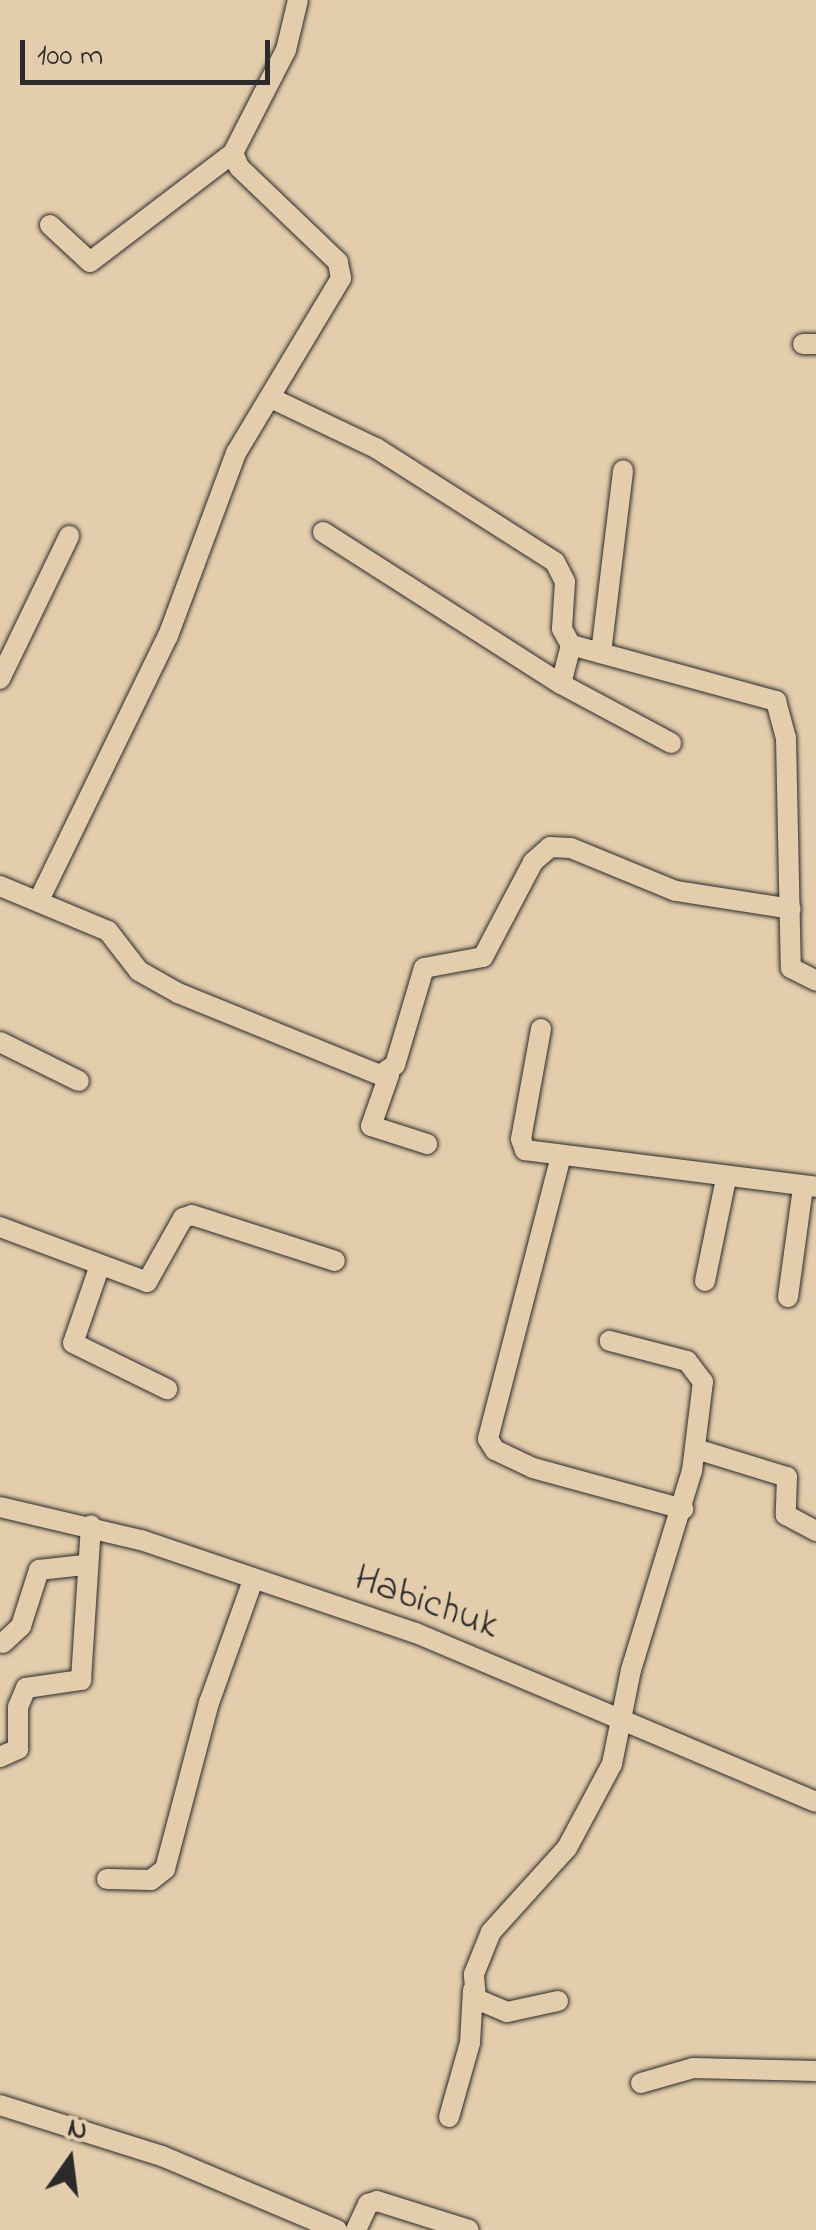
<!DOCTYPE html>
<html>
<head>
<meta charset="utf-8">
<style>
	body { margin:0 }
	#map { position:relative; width:816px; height:2230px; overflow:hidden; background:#e3cdac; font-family:"Indie Flower",sans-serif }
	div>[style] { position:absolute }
	.roads { filter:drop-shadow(0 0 2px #2b2b2b) drop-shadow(0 0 2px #2b2b2b) }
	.street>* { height:20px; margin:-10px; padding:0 10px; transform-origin:10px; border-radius:10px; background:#e3cdac }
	span { translate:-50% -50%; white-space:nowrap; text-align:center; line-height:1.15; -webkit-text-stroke:10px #e3cdac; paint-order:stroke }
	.street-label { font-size:40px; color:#2b2b2b }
	.north { position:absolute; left:20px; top:2110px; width:100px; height:100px; -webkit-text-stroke:8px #e3cdac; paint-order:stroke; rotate:14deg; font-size:28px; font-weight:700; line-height:40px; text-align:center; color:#2b2b2b }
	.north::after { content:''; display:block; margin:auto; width:35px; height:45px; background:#2b2b2b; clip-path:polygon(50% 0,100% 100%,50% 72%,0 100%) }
	.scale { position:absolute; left:20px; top:40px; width:250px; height:45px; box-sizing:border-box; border:5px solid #2b2b2b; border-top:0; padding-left:12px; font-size:30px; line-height:35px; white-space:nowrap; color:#2b2b2b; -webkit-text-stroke:8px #e3cdac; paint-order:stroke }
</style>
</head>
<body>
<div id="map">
	<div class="roads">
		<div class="street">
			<div style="left:50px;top:225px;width:54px;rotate:42.8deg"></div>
			<div style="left:90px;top:262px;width:180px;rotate:-37.3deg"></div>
			<div style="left:803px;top:344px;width:13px"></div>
			<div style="left:271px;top:398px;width:116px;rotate:25.5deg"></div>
			<div style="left:376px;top:448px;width:212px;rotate:32.5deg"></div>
			<div style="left:555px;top:562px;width:22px;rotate:63deg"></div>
			<div style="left:565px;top:582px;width:47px;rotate:93.7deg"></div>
			<div style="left:562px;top:629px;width:18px;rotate:61deg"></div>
			<div style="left:571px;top:645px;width:213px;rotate:15.3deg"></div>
			<div style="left:776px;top:701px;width:38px;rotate:75deg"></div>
			<div style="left:786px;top:738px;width:230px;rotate:88.8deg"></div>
			<div style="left:791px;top:968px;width:28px;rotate:27deg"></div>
			<div style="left:323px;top:532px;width:282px;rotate:32.6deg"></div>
			<div style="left:571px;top:645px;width:40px;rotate:104.4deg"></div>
			<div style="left:561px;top:684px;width:125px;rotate:28.2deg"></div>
			<div style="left:601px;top:653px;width:184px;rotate:-83.1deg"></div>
			<div style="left:0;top:679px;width:159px;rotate:-64.2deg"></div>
			<div style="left:0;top:886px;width:117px;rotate:22.6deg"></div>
			<div style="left:108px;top:931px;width:51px;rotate:52.2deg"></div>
			<div style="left:139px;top:971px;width:45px;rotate:29.4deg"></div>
			<div style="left:178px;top:993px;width:218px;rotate:22.1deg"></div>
			<div style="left:380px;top:1075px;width:18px;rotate:-34deg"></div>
			<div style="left:395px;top:1065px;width:101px;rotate:-73.4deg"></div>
			<div style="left:424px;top:968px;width:60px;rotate:-10.6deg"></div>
			<div style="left:483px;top:957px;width:107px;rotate:-62.2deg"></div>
			<div style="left:533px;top:862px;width:23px;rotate:-41deg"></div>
			<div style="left:550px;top:847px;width:21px;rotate:3deg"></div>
			<div style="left:571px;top:848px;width:113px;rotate:22.3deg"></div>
			<div style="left:676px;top:891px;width:116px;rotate:8.9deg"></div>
			<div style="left:39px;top:900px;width:294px;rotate:-64deg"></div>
			<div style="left:168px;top:636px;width:195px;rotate:-69.6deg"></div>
			<div style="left:236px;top:453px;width:204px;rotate:-59deg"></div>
			<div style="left:341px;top:278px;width:16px;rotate:-101deg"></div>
			<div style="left:338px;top:262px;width:137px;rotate:-136.2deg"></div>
			<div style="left:239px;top:167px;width:15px;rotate:-113deg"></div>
			<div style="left:233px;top:153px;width:116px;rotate:-62.8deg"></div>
			<div style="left:286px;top:50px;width:51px;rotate:-76.5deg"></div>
			<div style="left:541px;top:1029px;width:112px;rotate:100.3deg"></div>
			<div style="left:521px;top:1139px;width:12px;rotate:70deg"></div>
			<div style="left:525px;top:1150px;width:293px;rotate:7.2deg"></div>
			<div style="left:0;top:1042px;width:88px;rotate:26.3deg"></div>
			<div style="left:389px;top:1075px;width:54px;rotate:109.4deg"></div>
			<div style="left:371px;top:1126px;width:59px;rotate:17.8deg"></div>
			<div style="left:561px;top:1156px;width:292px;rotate:104.5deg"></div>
			<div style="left:488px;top:1439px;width:13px;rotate:58deg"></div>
			<div style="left:495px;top:1450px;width:42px;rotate:25.3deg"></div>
			<div style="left:533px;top:1468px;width:156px;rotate:15.3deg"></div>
			<div style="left:0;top:1227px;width:157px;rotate:20.5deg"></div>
			<div style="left:147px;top:1282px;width:73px;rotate:-60.6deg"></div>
			<div style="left:183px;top:1218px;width:9px;rotate:-18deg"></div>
			<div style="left:192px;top:1215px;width:150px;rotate:17.8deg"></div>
			<div style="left:99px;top:1268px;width:79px;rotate:109.1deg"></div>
			<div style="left:73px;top:1343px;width:105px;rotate:26.1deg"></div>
			<div style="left:705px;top:1281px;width:104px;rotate:-78.4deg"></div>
			<div style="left:788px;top:1297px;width:110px;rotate:-82.2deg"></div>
			<div style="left:696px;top:1449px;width:95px;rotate:17.1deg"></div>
			<div style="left:787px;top:1477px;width:38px;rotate:92deg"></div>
			<div style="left:786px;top:1515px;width:34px;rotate:28deg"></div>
			<div style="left:0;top:1507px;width:145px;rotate:13.2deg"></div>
			<div style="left:141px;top:1540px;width:290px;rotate:18.7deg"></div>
			<div style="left:416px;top:1633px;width:434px;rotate:22.9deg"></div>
			<div style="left:3px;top:1643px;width:25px;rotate:-43deg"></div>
			<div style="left:21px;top:1626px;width:59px;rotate:-72.2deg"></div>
			<div style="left:39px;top:1570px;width:45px;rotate:-6.3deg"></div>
			<div style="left:0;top:1757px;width:20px;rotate:-24deg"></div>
			<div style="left:18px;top:1749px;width:42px;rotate:-90deg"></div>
			<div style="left:18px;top:1707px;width:21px;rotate:-67deg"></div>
			<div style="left:26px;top:1688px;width:56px;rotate:-8.3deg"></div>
			<div style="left:81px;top:1680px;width:155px;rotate:-86.3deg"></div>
			<div style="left:107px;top:1879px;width:44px;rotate:1.3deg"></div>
			<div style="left:151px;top:1880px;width:18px;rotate:-38deg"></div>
			<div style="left:165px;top:1869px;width:172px;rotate:-75.2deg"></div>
			<div style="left:209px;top:1703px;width:131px;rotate:-70.3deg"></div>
			<div style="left:558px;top:2001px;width:52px;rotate:167.8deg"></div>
			<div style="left:507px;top:2012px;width:34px;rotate:-157deg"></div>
			<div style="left:476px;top:1999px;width:25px;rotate:-95deg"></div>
			<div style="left:474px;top:1974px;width:45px;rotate:-68deg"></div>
			<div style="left:491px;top:1932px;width:113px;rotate:-47.9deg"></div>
			<div style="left:567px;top:1848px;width:95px;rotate:-61.8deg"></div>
			<div style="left:612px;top:1764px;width:96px;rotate:-78.6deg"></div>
			<div style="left:631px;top:1670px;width:208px;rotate:-73deg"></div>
			<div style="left:692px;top:1471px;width:90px;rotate:-83deg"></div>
			<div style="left:703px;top:1382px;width:26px;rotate:-127deg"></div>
			<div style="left:687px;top:1361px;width:80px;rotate:-165.4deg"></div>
			<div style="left:641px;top:2083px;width:54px;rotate:-16.1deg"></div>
			<div style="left:693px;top:2068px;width:123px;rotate:1.4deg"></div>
			<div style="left:0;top:2105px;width:170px;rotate:17.5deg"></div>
			<div style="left:162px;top:2156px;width:190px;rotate:22.9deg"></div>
			<div style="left:449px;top:2117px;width:77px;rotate:-74.2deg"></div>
			<div style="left:470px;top:2043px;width:53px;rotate:-86.8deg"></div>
			<div style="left:356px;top:2230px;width:29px;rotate:-65deg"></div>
			<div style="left:368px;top:2204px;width:9px;rotate:-18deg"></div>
			<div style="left:377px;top:2201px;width:96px;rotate:17.5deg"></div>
		</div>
	</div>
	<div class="street-label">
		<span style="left:426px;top:1603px;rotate:20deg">Habichuk</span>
	</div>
	<div class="north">N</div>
	<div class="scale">100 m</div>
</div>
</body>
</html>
